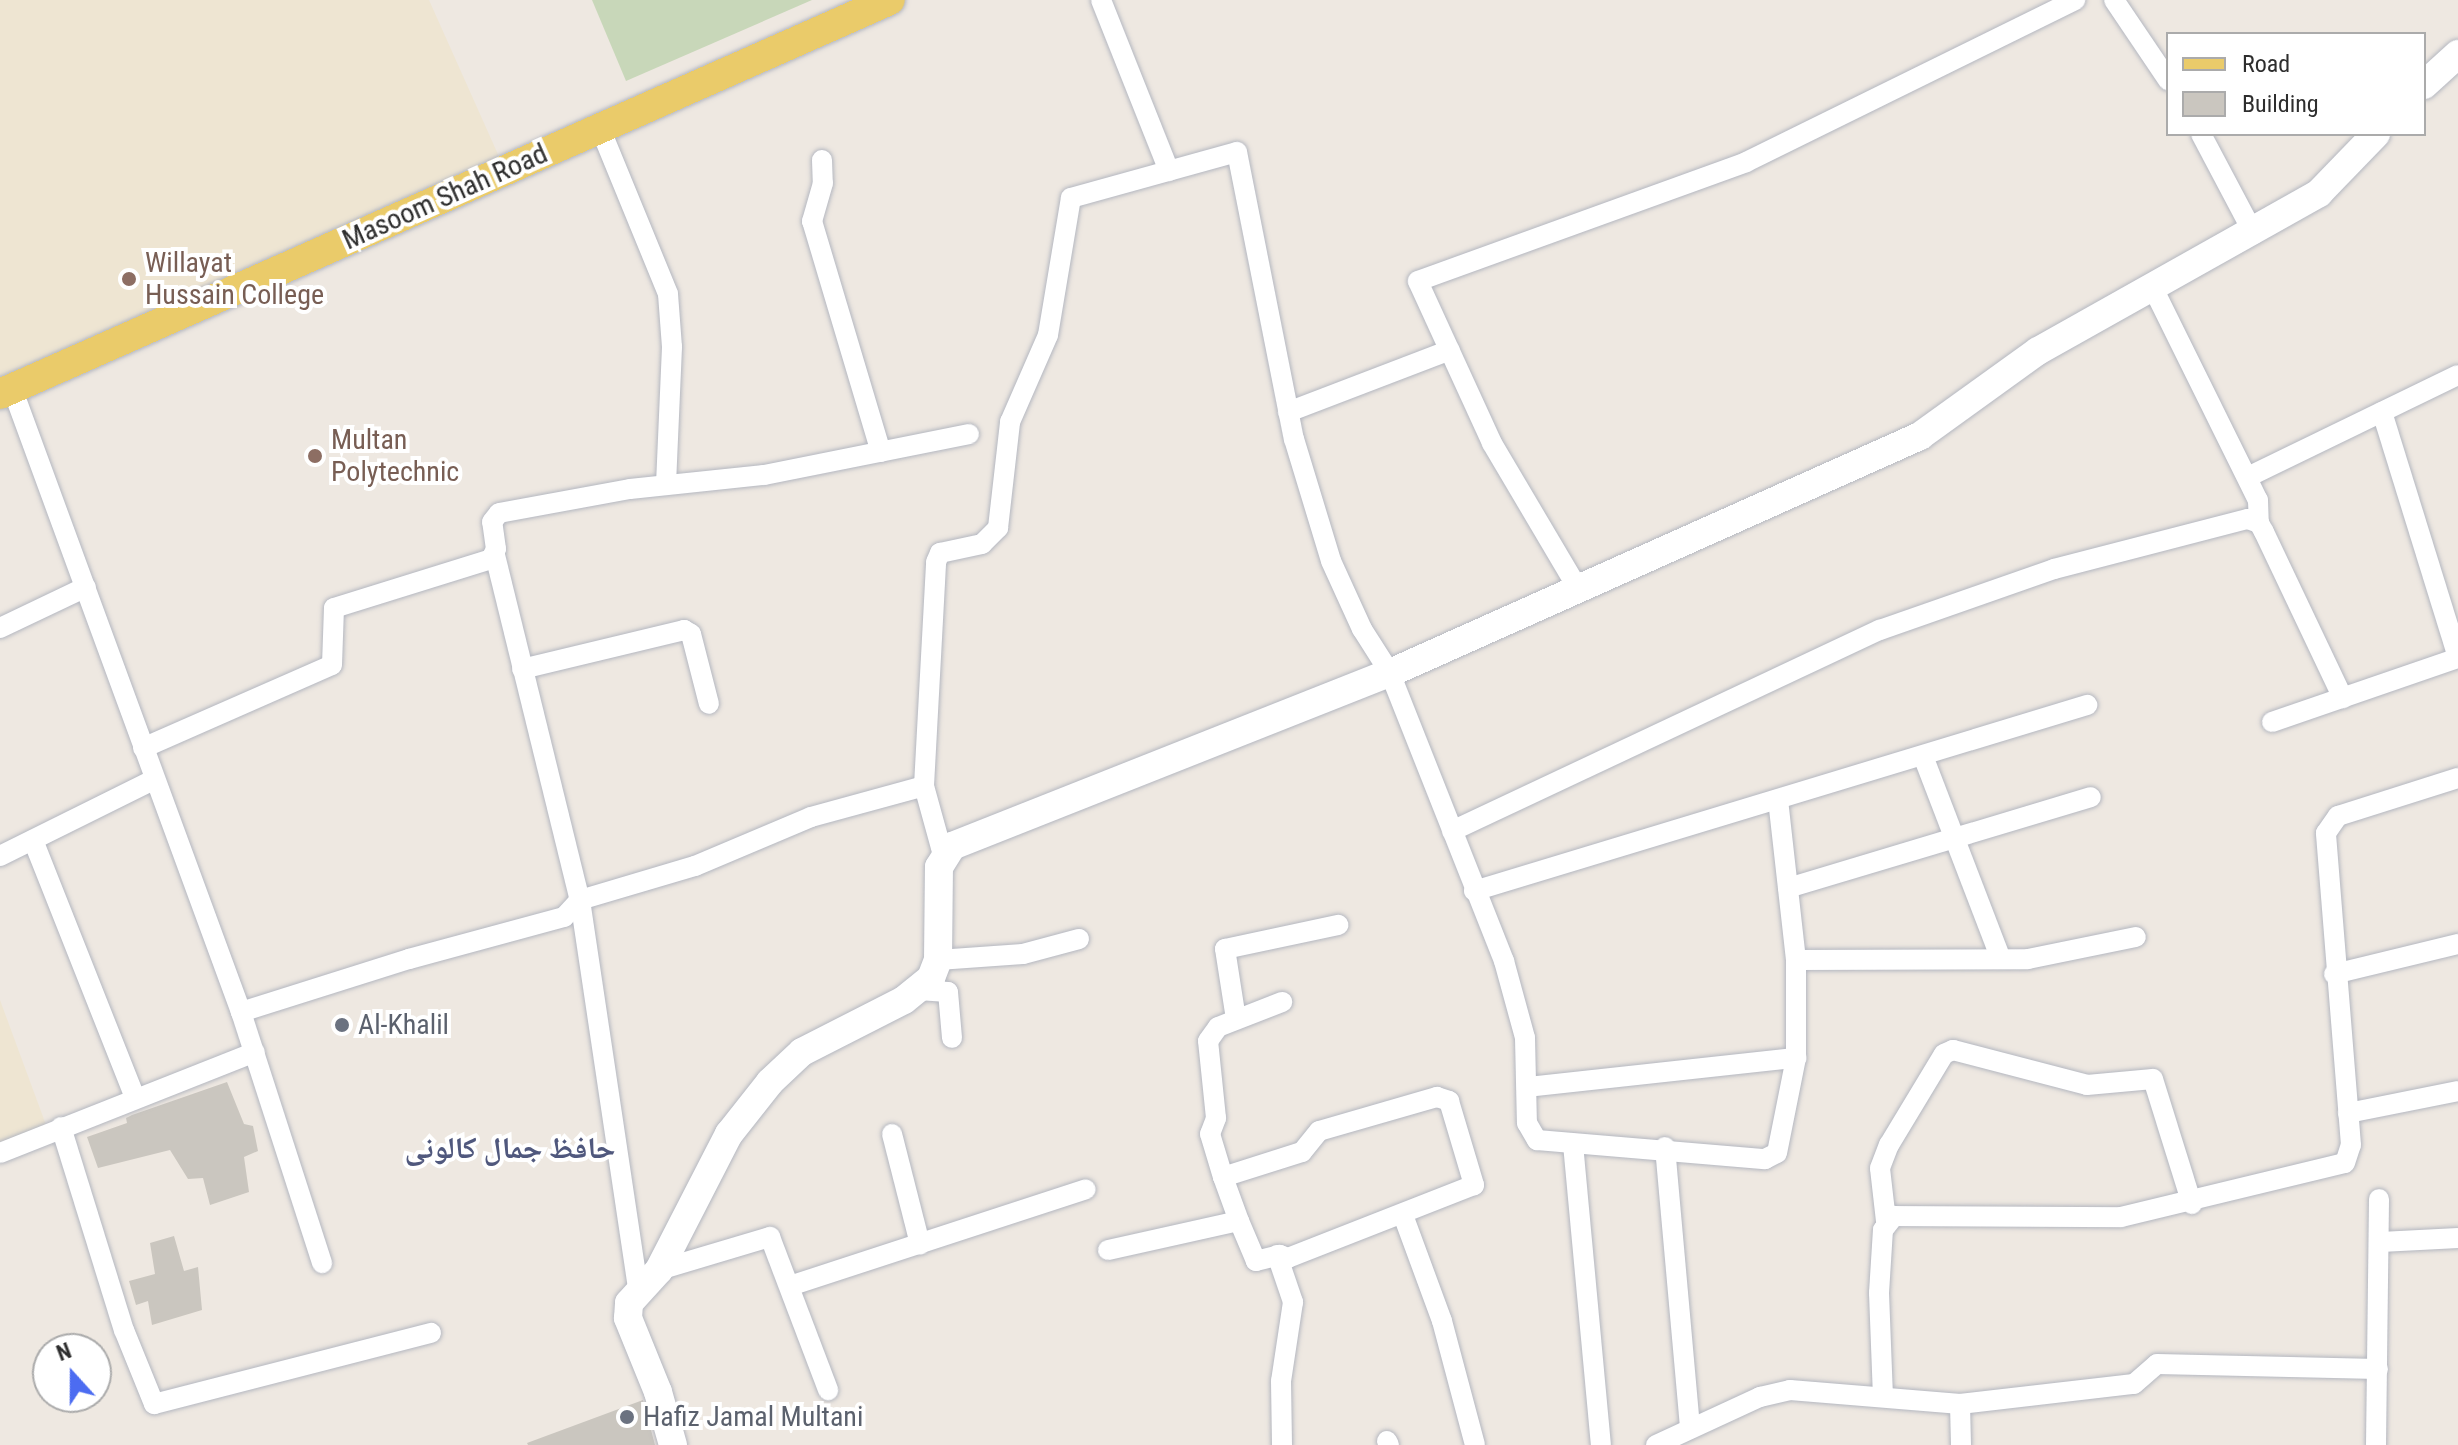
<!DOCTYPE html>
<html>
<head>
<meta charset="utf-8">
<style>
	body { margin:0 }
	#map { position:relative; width:2458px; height:1445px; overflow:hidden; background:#eee8e1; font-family:"Roboto Condensed","Noto Naskh Arabic",sans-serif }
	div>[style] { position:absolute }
	.education>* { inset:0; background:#eee5d2 }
	.cemetery>* { inset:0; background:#c8d7b9 }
	.building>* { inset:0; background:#cac6bf }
	.roads { filter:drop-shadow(0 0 2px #b4b7c0) drop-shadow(0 0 2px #b4b7c0) }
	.street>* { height:20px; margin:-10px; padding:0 10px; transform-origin:10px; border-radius:10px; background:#fff }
	.secondary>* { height:28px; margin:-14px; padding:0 14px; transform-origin:14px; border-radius:14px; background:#fff }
	.primary>* { height:30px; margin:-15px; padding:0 15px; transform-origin:15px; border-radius:15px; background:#eacb6a }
	.dots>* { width:22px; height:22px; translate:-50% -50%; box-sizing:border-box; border:4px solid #fff; border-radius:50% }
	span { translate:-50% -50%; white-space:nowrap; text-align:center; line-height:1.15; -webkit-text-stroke:8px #fff; paint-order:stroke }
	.street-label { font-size:28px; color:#2e2e2e }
	.education-label { font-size:28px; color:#785e54 }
	.left { translate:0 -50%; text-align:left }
	.worship-label { font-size:28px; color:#5b616d }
	.neighbourhood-label { font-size:30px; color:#50587d; font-weight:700 }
	.legend { position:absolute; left:2166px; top:32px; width:260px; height:104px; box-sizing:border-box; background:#fff; border:2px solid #ababab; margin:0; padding:10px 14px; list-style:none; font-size:24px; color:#2e2e2e }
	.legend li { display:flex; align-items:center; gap:16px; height:40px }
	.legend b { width:40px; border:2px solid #ababab }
	.north { position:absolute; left:32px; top:1333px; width:80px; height:80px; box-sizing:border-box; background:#fff; border:2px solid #ababab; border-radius:50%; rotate:339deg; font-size:22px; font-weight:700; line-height:32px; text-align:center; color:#2e2e2e }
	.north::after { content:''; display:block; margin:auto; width:28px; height:36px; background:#4c6cf1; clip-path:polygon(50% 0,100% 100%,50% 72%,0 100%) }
</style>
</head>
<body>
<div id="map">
	<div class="education">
		<div style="clip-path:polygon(0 0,429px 0,505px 170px,0 394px)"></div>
		<div style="clip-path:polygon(0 1000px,49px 1133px,0 1153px)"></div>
	</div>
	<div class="cemetery">
		<div style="clip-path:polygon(592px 0,812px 0,626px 81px)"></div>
	</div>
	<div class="building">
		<div style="clip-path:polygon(227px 1082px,244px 1124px,253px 1126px,258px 1151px,244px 1157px,249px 1192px,210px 1205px,203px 1178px,188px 1179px,170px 1150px,98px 1168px,87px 1137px,127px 1123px,126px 1118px,132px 1115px)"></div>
		<div style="clip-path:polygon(174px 1236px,184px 1271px,198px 1267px,202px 1310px,152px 1325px,148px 1301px,136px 1305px,129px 1281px,155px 1274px,150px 1243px)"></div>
		<div style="clip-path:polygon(643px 1400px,655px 1445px,528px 1445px,527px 1443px)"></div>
	</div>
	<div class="roads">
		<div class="street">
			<div style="left:1101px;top:0;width:184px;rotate:68.3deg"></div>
			<div style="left:2114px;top:0;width:97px;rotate:56deg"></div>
			<div style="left:600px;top:128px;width:179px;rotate:67.7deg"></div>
			<div style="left:668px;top:294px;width:53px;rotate:85.7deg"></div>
			<div style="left:672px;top:347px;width:137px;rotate:92.5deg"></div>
			<div style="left:2201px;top:134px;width:113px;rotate:62.1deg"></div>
			<div style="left:822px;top:160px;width:23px;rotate:88deg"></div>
			<div style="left:823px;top:183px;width:40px;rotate:106deg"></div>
			<div style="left:812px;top:221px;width:241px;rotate:73.4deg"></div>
			<div style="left:2153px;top:288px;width:237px;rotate:63.7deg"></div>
			<div style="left:2258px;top:500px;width:23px;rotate:88deg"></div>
			<div style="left:12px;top:388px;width:665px;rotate:69.85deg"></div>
			<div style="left:241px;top:1012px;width:264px;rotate:72.1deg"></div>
			<div style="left:1288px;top:412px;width:173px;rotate:-20.9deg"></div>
			<div style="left:2382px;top:412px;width:257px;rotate:72.8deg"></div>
			<div style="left:2248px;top:477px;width:233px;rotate:-25.9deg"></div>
			<div style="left:495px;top:555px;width:355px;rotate:76.2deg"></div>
			<div style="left:580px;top:900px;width:394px;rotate:81.5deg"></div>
			<div style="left:1577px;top:587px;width:167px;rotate:-120.6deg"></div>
			<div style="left:1492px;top:443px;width:178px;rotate:-114.6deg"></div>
			<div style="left:1418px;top:281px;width:349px;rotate:-19.9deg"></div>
			<div style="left:1746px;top:162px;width:367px;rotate:-26.2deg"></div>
			<div style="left:0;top:628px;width:95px;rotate:-25.5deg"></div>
			<div style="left:522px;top:669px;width:167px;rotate:-13.5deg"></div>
			<div style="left:684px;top:630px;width:8px;rotate:30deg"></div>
			<div style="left:691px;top:634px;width:72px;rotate:75.6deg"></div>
			<div style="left:2272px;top:722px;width:197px;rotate:-19deg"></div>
			<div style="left:143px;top:748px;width:206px;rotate:-23.7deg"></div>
			<div style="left:332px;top:665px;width:57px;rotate:-88deg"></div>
			<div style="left:334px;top:608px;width:164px;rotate:-17.3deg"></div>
			<div style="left:491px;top:559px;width:11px;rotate:-63deg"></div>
			<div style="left:496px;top:549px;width:27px;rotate:-98deg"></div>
			<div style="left:492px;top:522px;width:11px;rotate:-52deg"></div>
			<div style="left:499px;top:513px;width:133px;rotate:-10.4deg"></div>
			<div style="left:630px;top:489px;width:135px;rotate:-6deg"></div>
			<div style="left:764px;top:475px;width:209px;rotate:-11.3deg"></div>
			<div style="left:1923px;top:756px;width:215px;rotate:69deg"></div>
			<div style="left:1452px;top:831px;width:473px;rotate:-25.2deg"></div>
			<div style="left:1880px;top:630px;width:184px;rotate:-19.3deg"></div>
			<div style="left:2054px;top:569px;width:200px;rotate:-14.5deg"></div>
			<div style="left:2248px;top:519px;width:12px;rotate:20deg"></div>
			<div style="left:2259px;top:523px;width:10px;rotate:61deg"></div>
			<div style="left:2264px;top:532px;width:184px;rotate:64.6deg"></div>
			<div style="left:33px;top:840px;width:277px;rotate:68.4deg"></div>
			<div style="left:943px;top:855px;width:72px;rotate:-105.4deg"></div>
			<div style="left:924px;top:786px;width:224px;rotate:-86.9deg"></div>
			<div style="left:936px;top:562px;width:10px;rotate:-66deg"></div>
			<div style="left:940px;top:553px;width:43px;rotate:-12.1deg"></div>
			<div style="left:982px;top:544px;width:23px;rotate:-45deg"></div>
			<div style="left:998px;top:528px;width:107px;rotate:-83.5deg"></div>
			<div style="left:1010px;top:422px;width:95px;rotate:-66.4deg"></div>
			<div style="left:1048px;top:335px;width:139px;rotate:-80.5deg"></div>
			<div style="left:1071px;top:198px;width:172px;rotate:-15.5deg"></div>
			<div style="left:1237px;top:152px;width:293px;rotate:78.8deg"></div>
			<div style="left:1294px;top:439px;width:127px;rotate:73.1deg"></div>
			<div style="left:1331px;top:561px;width:75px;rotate:65.5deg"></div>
			<div style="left:1362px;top:629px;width:52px;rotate:57.5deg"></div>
			<div style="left:1390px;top:673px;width:310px;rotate:68.4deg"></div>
			<div style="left:1504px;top:961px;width:80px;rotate:74.7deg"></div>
			<div style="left:1525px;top:1038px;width:85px;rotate:88.7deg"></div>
			<div style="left:1527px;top:1123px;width:20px;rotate:60deg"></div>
			<div style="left:1537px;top:1140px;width:229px;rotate:4.8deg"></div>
			<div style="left:1765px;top:1159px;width:13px;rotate:-27deg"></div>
			<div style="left:1777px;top:1153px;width:97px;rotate:-78.7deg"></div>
			<div style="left:1796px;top:1058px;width:98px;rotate:-90deg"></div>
			<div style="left:1796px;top:960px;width:161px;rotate:-96.4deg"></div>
			<div style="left:0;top:856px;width:171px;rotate:-26.4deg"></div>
			<div style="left:1788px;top:888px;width:316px;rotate:-16.7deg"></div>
			<div style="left:1474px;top:891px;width:641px;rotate:-16.88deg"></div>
			<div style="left:938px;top:960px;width:85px;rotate:-4deg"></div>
			<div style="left:1023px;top:954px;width:58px;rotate:-15deg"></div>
			<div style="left:1796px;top:960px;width:232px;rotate:-0.2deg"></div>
			<div style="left:2028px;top:959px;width:110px;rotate:-11.5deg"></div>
			<div style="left:2334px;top:974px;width:128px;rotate:-13.6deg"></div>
			<div style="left:918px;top:990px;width:30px;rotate:4deg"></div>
			<div style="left:948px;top:992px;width:46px;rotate:85deg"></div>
			<div style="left:241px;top:1012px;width:176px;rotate:-17.5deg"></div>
			<div style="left:409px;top:959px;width:161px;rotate:-15.2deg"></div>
			<div style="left:564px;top:917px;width:23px;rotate:-47deg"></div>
			<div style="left:580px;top:900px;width:120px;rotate:-16.5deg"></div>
			<div style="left:695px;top:866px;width:126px;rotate:-22.9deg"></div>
			<div style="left:811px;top:817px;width:117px;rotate:-15.3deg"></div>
			<div style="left:1236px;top:1019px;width:71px;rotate:-98.9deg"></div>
			<div style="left:1225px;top:949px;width:116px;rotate:-12deg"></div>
			<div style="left:1527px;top:1087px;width:271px;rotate:-6.2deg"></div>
			<div style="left:2348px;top:1113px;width:112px;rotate:-11.3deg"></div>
			<div style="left:61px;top:1127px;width:213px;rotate:72.8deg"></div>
			<div style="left:124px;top:1330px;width:80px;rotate:67.9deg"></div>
			<div style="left:154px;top:1404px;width:286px;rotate:-14.4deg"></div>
			<div style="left:892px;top:1134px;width:114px;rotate:75.7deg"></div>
			<div style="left:1573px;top:1144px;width:302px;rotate:84.7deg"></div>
			<div style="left:1665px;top:1147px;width:282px;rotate:84.9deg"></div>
			<div style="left:0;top:1153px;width:274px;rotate:-21.6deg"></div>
			<div style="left:1223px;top:1177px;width:83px;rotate:-17.6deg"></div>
			<div style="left:1302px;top:1152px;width:27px;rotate:-51deg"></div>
			<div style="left:1319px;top:1131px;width:123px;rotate:-16.1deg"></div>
			<div style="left:1437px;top:1097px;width:13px;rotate:18deg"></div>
			<div style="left:1449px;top:1101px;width:88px;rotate:73.4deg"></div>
			<div style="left:1474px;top:1185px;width:200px;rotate:158.6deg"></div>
			<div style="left:1288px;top:1258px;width:9px;rotate:-159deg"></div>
			<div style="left:1280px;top:1255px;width:25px;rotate:166deg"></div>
			<div style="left:1256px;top:1261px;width:43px;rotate:-113deg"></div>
			<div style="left:1239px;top:1221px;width:47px;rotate:-110deg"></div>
			<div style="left:1223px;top:1177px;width:45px;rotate:-106.8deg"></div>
			<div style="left:1210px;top:1134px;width:17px;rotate:-69deg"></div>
			<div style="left:1216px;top:1118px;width:77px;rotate:-95.9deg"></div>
			<div style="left:1208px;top:1041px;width:17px;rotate:-54deg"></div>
			<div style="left:1218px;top:1027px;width:69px;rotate:-21.3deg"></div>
			<div style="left:1403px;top:1215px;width:113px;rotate:69.8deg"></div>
			<div style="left:1442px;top:1321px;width:128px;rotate:75.1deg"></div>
			<div style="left:1886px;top:1221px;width:53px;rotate:-96.5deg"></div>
			<div style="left:1880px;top:1168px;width:25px;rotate:-69deg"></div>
			<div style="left:1889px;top:1145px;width:106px;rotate:-58.9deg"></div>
			<div style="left:1944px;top:1054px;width:10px;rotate:-24deg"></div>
			<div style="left:1953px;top:1050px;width:138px;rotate:14.6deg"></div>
			<div style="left:2087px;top:1085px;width:66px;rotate:-5.2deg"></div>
			<div style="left:2153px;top:1079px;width:131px;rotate:72.7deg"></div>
			<div style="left:2381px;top:1242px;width:77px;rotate:-3deg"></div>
			<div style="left:1108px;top:1250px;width:134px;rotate:-12.5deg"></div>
			<div style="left:1277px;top:1255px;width:50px;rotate:71.2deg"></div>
			<div style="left:1293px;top:1302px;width:80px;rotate:98.6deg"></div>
			<div style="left:1281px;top:1381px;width:64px;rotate:89.1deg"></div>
			<div style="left:659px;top:1270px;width:116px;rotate:-16.6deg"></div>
			<div style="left:770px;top:1237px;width:164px;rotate:69.2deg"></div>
			<div style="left:790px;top:1286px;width:311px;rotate:-18.1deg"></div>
			<div style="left:1883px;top:1397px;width:104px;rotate:-92.2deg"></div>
			<div style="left:1879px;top:1293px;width:63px;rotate:-86.4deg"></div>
			<div style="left:1883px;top:1230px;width:18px;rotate:-52deg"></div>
			<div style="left:1894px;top:1216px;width:227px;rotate:0.3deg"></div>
			<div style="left:2121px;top:1217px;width:230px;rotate:-13.6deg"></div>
			<div style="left:2345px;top:1163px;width:19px;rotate:-72deg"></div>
			<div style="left:2351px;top:1145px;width:313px;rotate:-94.6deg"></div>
			<div style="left:2326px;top:833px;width:21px;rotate:-55deg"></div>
			<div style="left:2338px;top:816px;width:126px;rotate:-17.6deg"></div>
			<div style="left:1960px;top:1404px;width:41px;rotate:88.6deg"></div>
			<div style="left:1387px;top:1441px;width:4px;rotate:63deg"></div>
			<div style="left:1656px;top:1445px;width:115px;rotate:-24.8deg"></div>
			<div style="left:1760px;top:1397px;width:31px;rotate:-13deg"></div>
			<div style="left:1790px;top:1390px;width:171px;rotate:4.7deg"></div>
			<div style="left:1960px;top:1404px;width:175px;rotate:-6.6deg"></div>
			<div style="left:2134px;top:1384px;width:30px;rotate:-41deg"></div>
			<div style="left:2157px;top:1364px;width:221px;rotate:1.3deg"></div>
			<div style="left:2376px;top:1445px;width:246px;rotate:-89.3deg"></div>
		</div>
		<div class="secondary">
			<div style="left:2424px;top:85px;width:46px;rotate:-42.4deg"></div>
			<div style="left:673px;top:1445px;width:55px;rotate:-105.8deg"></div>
			<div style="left:658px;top:1392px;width:80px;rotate:-112.1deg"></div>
			<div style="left:628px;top:1318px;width:15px;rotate:-86deg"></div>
			<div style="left:629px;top:1303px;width:45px;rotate:-47.7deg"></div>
			<div style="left:659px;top:1270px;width:153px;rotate:-62.8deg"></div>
			<div style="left:729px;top:1134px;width:66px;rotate:-51.7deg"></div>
			<div style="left:770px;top:1082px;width:44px;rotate:-43.2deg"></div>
			<div style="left:802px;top:1052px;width:114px;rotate:-27deg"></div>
			<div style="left:904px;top:1000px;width:35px;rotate:-39deg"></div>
			<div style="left:931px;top:978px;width:19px;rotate:-69deg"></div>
			<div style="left:938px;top:960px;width:93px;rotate:-89.4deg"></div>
			<div style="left:939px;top:867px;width:25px;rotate:-58deg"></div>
			<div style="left:952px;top:846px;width:471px;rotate:-21.6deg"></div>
			<div style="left:1390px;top:673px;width:581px;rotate:-24.09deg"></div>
			<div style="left:1920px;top:436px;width:145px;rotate:-35.8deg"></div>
			<div style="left:2038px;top:351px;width:322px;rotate:-29.3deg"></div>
			<div style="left:2319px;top:193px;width:82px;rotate:-46deg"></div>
		</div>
		<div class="primary">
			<div style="left:0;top:394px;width:973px;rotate:-23.88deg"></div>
		</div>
	</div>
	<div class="dots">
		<div style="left:129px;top:279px;background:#8d6e63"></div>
		<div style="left:315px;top:456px;background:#8d6e63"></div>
		<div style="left:342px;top:1025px;background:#6b7280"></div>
		<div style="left:627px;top:1417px;background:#6b7280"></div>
	</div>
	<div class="street-label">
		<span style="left:445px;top:197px;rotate:-24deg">Masoom Shah Road</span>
	</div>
	<div class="education-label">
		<span class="left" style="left:145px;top:279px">Willayat<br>Hussain College</span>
		<span class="left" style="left:331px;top:456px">Multan<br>Polytechnic</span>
	</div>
	<div class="worship-label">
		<span class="left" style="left:358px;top:1025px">Al-Khalil</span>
		<span class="left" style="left:643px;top:1417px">Hafiz Jamal Multani</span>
	</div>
	<div class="neighbourhood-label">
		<span style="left:510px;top:1148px">حافظ جمال کالونی</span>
	</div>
	<ul class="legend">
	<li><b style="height:10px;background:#eacb6a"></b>Road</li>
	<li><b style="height:22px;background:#cac6bf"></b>Building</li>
	</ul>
	<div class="north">N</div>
</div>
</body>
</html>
